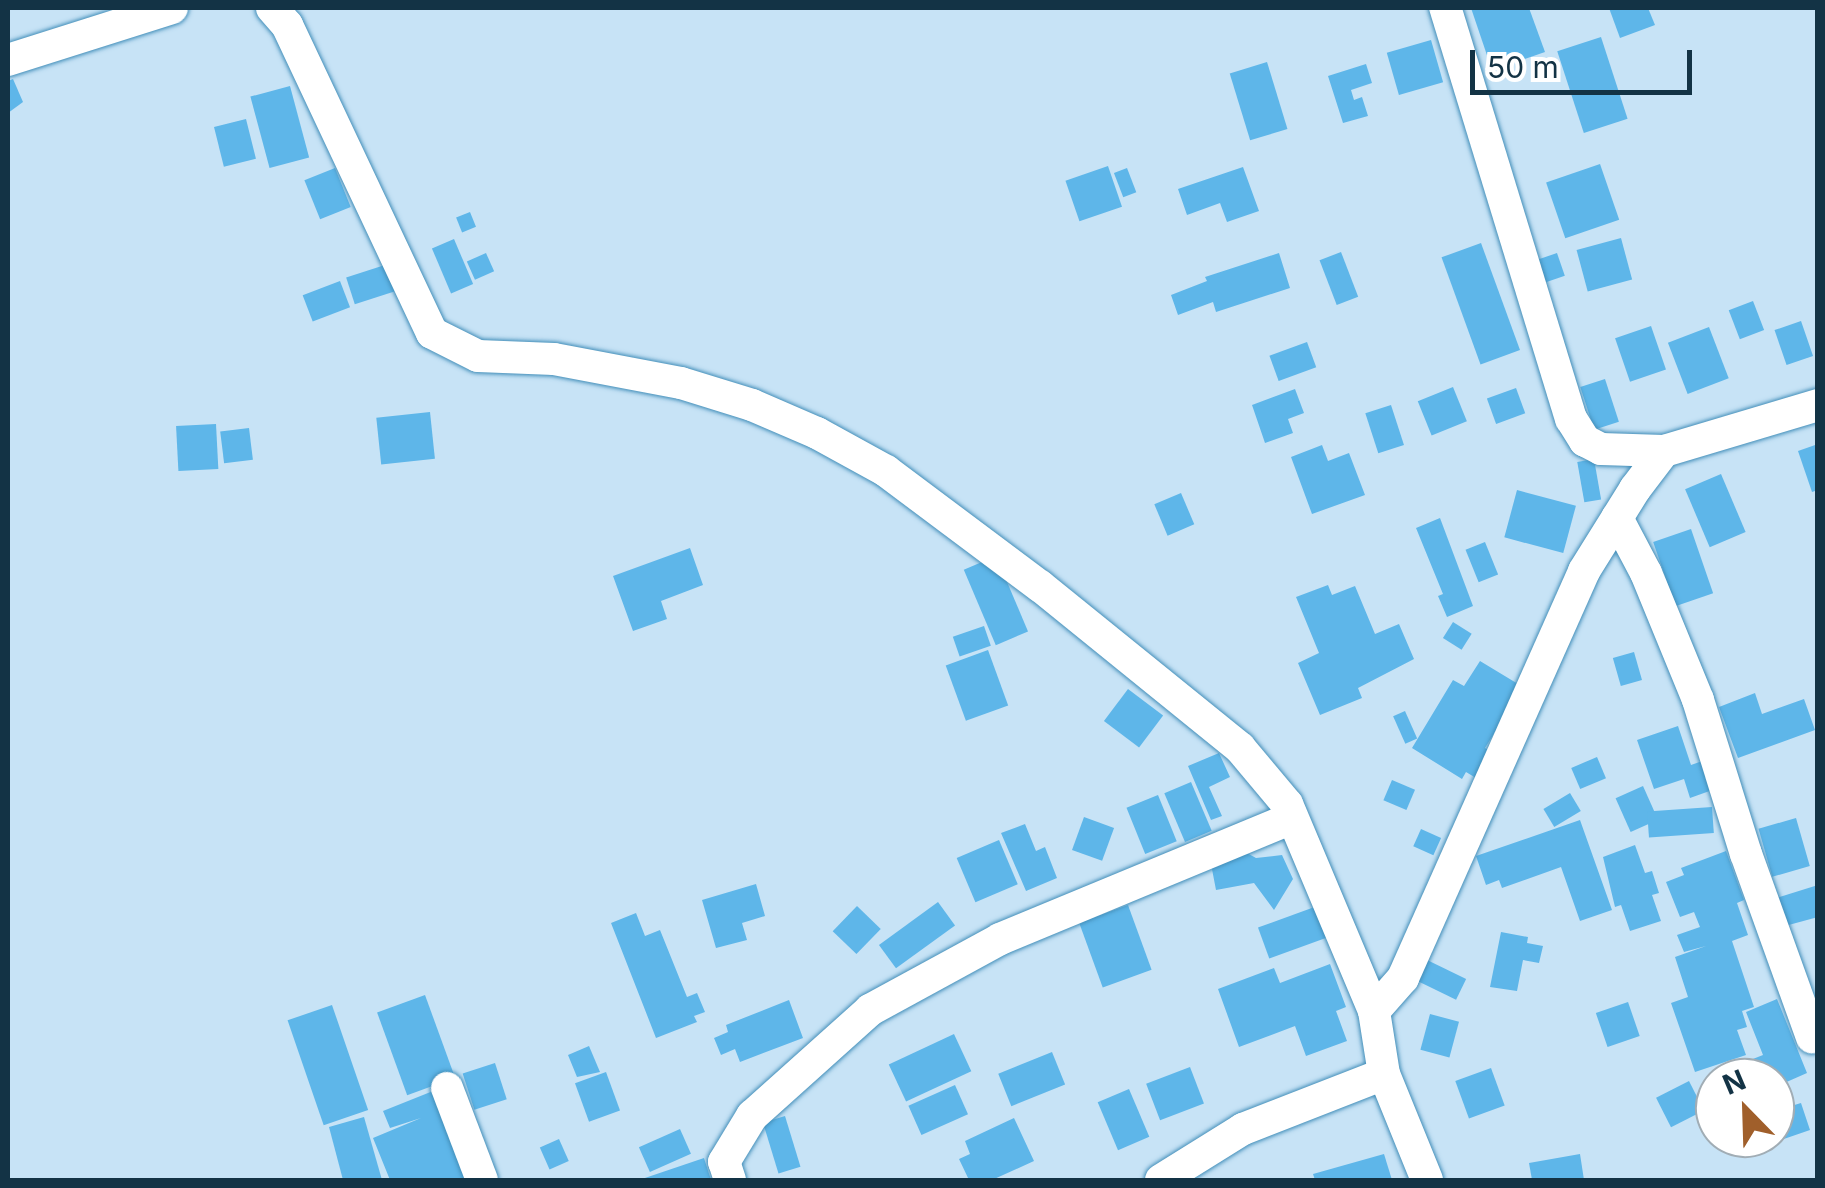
<!DOCTYPE html>
<html>
<head>
<meta charset="utf-8">
<style>
	body { margin:0 }
	#map { position:relative; width:1825px; height:1188px; overflow:hidden; background:#c7e3f6; font-family:Inter,sans-serif }
	div>[style] { position:absolute }
	.building>* { inset:0; background:#5eb6e9; transform-origin:0 0 }
	.roads { filter:drop-shadow(0 0 2px #428eb9) drop-shadow(0 0 2px #428eb9) }
	.minor>* { height:32px; margin:-16px; padding:0 16px; transform-origin:16px; border-radius:16px; background:#fff }
	span { translate:-50% -50%; white-space:nowrap; text-align:center; line-height:1.15; -webkit-text-stroke:10px #fff; paint-order:stroke }
	.frame { position:absolute; inset:0; border:10px solid #133345; pointer-events:none }
	.north { position:absolute; left:1695px; top:1058px; width:100px; height:100px; box-sizing:border-box; background:#fff; border:2px solid #a1adb5; border-radius:50%; rotate:337deg; font-size:28px; font-weight:700; line-height:40px; text-align:center; color:#133345 }
	.north::after { content:''; display:block; margin:auto; width:35px; height:45px; background:#a05f2b; clip-path:polygon(50% 0,100% 100%,50% 72%,0 100%) }
	.scale { position:absolute; left:1470px; top:50px; width:222px; height:45px; box-sizing:border-box; border:5px solid #133345; border-top:0; padding-left:12px; font-size:30px; line-height:35px; white-space:nowrap; color:#133345; -webkit-text-stroke:8px #fff; paint-order:stroke }
</style>
</head>
<body>
<div id="map">
	<div class="building">
		<div style="clip-path:polygon(1471px 8px,1529px 8px,1545px 52px,1492px 70px)"></div>
		<div style="clip-path:polygon(1609px 8px,1648px 8px,1655px 25px,1620px 38px)"></div>
		<div style="left:1601px;top:37px;width:86px;height:46px;rotate:72deg"></div>
		<div style="left:1431px;top:40px;width:44px;height:46px;rotate:74deg"></div>
		<div style="left:1267px;top:62px;width:70px;height:39px;rotate:73deg"></div>
		<div style="clip-path:polygon(1366px 64px,1372px 83px,1351px 90px,1354px 100px,1362px 97px,1368px 116px,1343px 123px,1328px 76px)"></div>
		<div style="clip-path:polygon(13px 79px,23px 102px,8px 113px,8px 81px)"></div>
		<div style="left:290px;top:86px;width:74px;height:41px;rotate:75deg"></div>
		<div style="left:246px;top:119px;width:41px;height:33px;rotate:76deg"></div>
		<div style="left:1600px;top:164px;width:59px;height:57px;rotate:71deg"></div>
		<div style="left:1108px;top:166px;width:43px;height:45px;rotate:71deg"></div>
		<div style="clip-path:polygon(1243px 167px,1259px 211px,1227px 222px,1220px 203px,1187px 215px,1178px 189px)"></div>
		<div style="left:335px;top:168px;width:42px;height:33px;rotate:68deg"></div>
		<div style="left:1127px;top:168px;width:26px;height:14px;rotate:69deg"></div>
		<div style="left:470px;top:212px;width:16px;height:15px;rotate:68deg"></div>
		<div style="left:1621px;top:238px;width:43px;height:46px;rotate:75deg"></div>
		<div style="left:454px;top:239px;width:49px;height:24px;rotate:67deg"></div>
		<div style="left:1481px;top:243px;width:114px;height:42px;rotate:70deg"></div>
		<div style="left:1341px;top:252px;width:48px;height:23px;rotate:69deg"></div>
		<div style="left:486px;top:253px;width:20px;height:21px;rotate:66deg"></div>
		<div style="clip-path:polygon(1279px 253px,1290px 288px,1216px 312px,1213px 302px,1178px 315px,1171px 295px,1207px 281px,1205px 277px)"></div>
		<div style="left:1557px;top:253px;width:24px;height:20px;rotate:71deg"></div>
		<div style="left:388px;top:264px;width:28px;height:44px;rotate:72deg"></div>
		<div style="left:340px;top:281px;width:28px;height:40px;rotate:69deg"></div>
		<div style="left:1753px;top:301px;width:31px;height:26px;rotate:69deg"></div>
		<div style="left:1801px;top:321px;width:37px;height:28px;rotate:71deg"></div>
		<div style="left:1651px;top:326px;width:46px;height:38px;rotate:71deg"></div>
		<div style="left:1709px;top:327px;width:55px;height:44px;rotate:69deg"></div>
		<div style="left:1307px;top:342px;width:27px;height:40px;rotate:70deg"></div>
		<div style="left:1605px;top:379px;width:45px;height:26px;rotate:72deg"></div>
		<div style="left:1453px;top:387px;width:37px;height:38px;rotate:68deg"></div>
		<div style="left:1516px;top:388px;width:27px;height:31px;rotate:70deg"></div>
		<div style="clip-path:polygon(1295px 389px,1304px 413px,1288px 419px,1293px 433px,1265px 443px,1252px 405px)"></div>
		<div style="left:1391px;top:405px;width:42px;height:27px;rotate:72deg"></div>
		<div style="left:430px;top:412px;width:47px;height:54px;rotate:84deg"></div>
		<div style="left:216px;top:424px;width:45px;height:40px;rotate:87deg"></div>
		<div style="left:249px;top:428px;width:32px;height:29px;rotate:83deg"></div>
		<div style="clip-path:polygon(1818px 444px,1818px 490px,1812px 492px,1798px 451px)"></div>
		<div style="clip-path:polygon(1322px 445px,1328px 461px,1349px 453px,1365px 495px,1312px 514px,1291px 457px)"></div>
		<div style="left:1594px;top:459px;width:41px;height:17px;rotate:80deg"></div>
		<div style="left:1721px;top:474px;width:63px;height:39px;rotate:67deg"></div>
		<div style="left:1517px;top:490px;width:61px;height:49px;rotate:15deg"></div>
		<div style="left:1181px;top:493px;width:34px;height:29px;rotate:67deg"></div>
		<div style="clip-path:polygon(1440px 518px,1473px 606px,1447px 617px,1438px 596px,1443px 594px,1416px 528px)"></div>
		<div style="left:1691px;top:529px;width:68px;height:40px;rotate:71deg"></div>
		<div style="left:1485px;top:542px;width:35px;height:21px;rotate:68deg"></div>
		<div style="clip-path:polygon(690px 548px,703px 585px,661px 601px,667px 619px,633px 631px,613px 576px)"></div>
		<div style="left:996px;top:556px;width:82px;height:35px;rotate:67deg"></div>
		<div style="clip-path:polygon(1328px 585px,1332px 595px,1355px 586px,1375px 634px,1399px 624px,1414px 659px,1358px 688px,1362px 698px,1320px 715px,1298px 663px,1319px 653px,1296px 597px)"></div>
		<div style="left:1453px;top:622px;width:22px;height:19px;rotate:32deg"></div>
		<div style="left:984px;top:626px;width:21px;height:33px;rotate:71deg"></div>
		<div style="left:988px;top:650px;width:59px;height:45px;rotate:70deg"></div>
		<div style="left:1634px;top:652px;width:29px;height:22px;rotate:74deg"></div>
		<div style="clip-path:polygon(1480px 661px,1523px 687px,1485px 748px,1497px 755px,1481px 781px,1466px 772px,1462px 779px,1412px 748px,1453px 680px,1464px 686px)"></div>
		<div style="left:1128px;top:689px;width:44px;height:40px;rotate:37deg"></div>
		<div style="clip-path:polygon(1755px 693px,1762px 714px,1804px 699px,1815px 730px,1738px 758px,1719px 707px)"></div>
		<div style="left:1405px;top:711px;width:30px;height:13px;rotate:66deg"></div>
		<div style="clip-path:polygon(1678px 726px,1691px 765px,1708px 759px,1718px 788px,1690px 798px,1684px 779px,1654px 789px,1637px 740px)"></div>
		<div style="clip-path:polygon(1219px 753px,1230px 777px,1209px 787px,1222px 816px,1211px 820px,1188px 766px)"></div>
		<div style="left:1597px;top:757px;width:23px;height:28px;rotate:67deg"></div>
		<div style="left:1392px;top:780px;width:25px;height:22px;rotate:23deg"></div>
		<div style="left:1191px;top:782px;width:53px;height:29px;rotate:67deg"></div>
		<div style="left:1643px;top:786px;width:37px;height:30px;rotate:66deg"></div>
		<div style="left:1570px;top:793px;width:21px;height:31px;rotate:59deg"></div>
		<div style="left:1158px;top:795px;width:50px;height:34px;rotate:68deg"></div>
		<div style="left:1712px;top:807px;width:26px;height:65px;rotate:86deg"></div>
		<div style="left:1084px;top:817px;width:32px;height:35px;rotate:20deg"></div>
		<div style="left:1796px;top:818px;width:50px;height:39px;rotate:74deg"></div>
		<div style="clip-path:polygon(1580px 820px,1612px 910px,1580px 921px,1561px 867px,1502px 888px,1499px 880px,1486px 885px,1476px 856px)"></div>
		<div style="clip-path:polygon(1025px 824px,1036px 851px,1045px 847px,1057px 878px,1026px 891px,1001px 833px)"></div>
		<div style="left:1421px;top:829px;width:22px;height:19px;rotate:24deg"></div>
		<div style="left:999px;top:840px;width:48px;height:46px;rotate:67deg"></div>
		<div style="clip-path:polygon(1225px 841px,1256px 858px,1282px 855px,1293px 879px,1274px 910px,1254px 883px,1216px 890px,1211px 864px)"></div>
		<div style="clip-path:polygon(1635px 845px,1645px 873px,1652px 871px,1659px 893px,1652px 895px,1661px 921px,1630px 931px,1621px 905px,1615px 907px,1603px 857px)"></div>
		<div style="clip-path:polygon(1726px 851px,1744px 900px,1737px 903px,1748px 935px,1732px 941px,1754px 1007px,1742px 1011px,1747px 1027px,1737px 1030px,1746px 1055px,1695px 1072px,1671px 1003px,1688px 997px,1675px 957px,1706px 946px,1684px 952px,1677px 935px,1700px 927px,1694px 912px,1680px 917px,1666px 882px,1684px 875px,1681px 868px)"></div>
		<div style="clip-path:polygon(756px 884px,765px 916px,742px 923px,747px 940px,716px 948px,702px 900px)"></div>
		<div style="clip-path:polygon(1818px 885px,1818px 917px,1785px 926px,1776px 898px)"></div>
		<div style="left:938px;top:902px;width:29px;height:73px;rotate:54deg"></div>
		<div style="left:1128px;top:905px;width:69px;height:52px;rotate:70deg"></div>
		<div style="left:1320px;top:905px;width:33px;height:66px;rotate:70deg"></div>
		<div style="left:857px;top:906px;width:33px;height:35px;rotate:44deg"></div>
		<div style="clip-path:polygon(636px 913px,645px 936px,660px 930px,687px 997px,697px 993px,705px 1012px,694px 1016px,697px 1022px,656px 1038px,611px 923px)"></div>
		<div style="clip-path:polygon(1501px 932px,1528px 937px,1527px 943px,1543px 946px,1539px 963px,1523px 960px,1517px 991px,1490px 987px)"></div>
		<div style="left:1423px;top:958px;width:48px;height:23px;rotate:26deg"></div>
		<div style="clip-path:polygon(1330px 964px,1346px 1007px,1336px 1011px,1347px 1041px,1306px 1056px,1295px 1026px,1239px 1047px,1218px 989px,1274px 968px,1280px 983px)"></div>
		<div style="left:425px;top:995px;width:88px;height:51px;rotate:70deg"></div>
		<div style="clip-path:polygon(1777px 999px,1807px 1073px,1775px 1087px,1775px 1078px,1733px 1078px,1730px 1068px,1763px 1055px,1746px 1012px)"></div>
		<div style="clip-path:polygon(789px 1000px,803px 1038px,740px 1062px,735px 1049px,721px 1055px,714px 1038px,728px 1032px,726px 1025px)"></div>
		<div style="left:1628px;top:1002px;width:36px;height:34px;rotate:71deg"></div>
		<div style="left:332px;top:1005px;width:111px;height:47px;rotate:71deg"></div>
		<div style="left:1430px;top:1014px;width:30px;height:37px;rotate:15deg"></div>
		<div style="left:954px;top:1034px;width:41px;height:72px;rotate:65deg"></div>
		<div style="clip-path:polygon(589px 1046px,600px 1072px,577px 1077px,568px 1055px)"></div>
		<div style="left:1052px;top:1052px;width:35px;height:58px;rotate:68deg"></div>
		<div style="left:495px;top:1063px;width:38px;height:34px;rotate:72deg"></div>
		<div style="left:1190px;top:1067px;width:39px;height:47px;rotate:69deg"></div>
		<div style="left:1491px;top:1068px;width:40px;height:38px;rotate:70deg"></div>
		<div style="left:606px;top:1072px;width:41px;height:33px;rotate:70deg"></div>
		<div style="left:1689px;top:1081px;width:33px;height:37px;rotate:63deg"></div>
		<div style="left:955px;top:1085px;width:32px;height:51px;rotate:66deg"></div>
		<div style="clip-path:polygon(438px 1089px,476px 1180px,390px 1180px,373px 1138px,421px 1118px,390px 1128px,383px 1111px)"></div>
		<div style="left:1129px;top:1089px;width:52px;height:34px;rotate:67deg"></div>
		<div style="clip-path:polygon(1801px 1103px,1810px 1130px,1763px 1146px,1760px 1138px,1775px 1138px,1775px 1111px)"></div>
		<div style="left:785px;top:1116px;width:53px;height:23px;rotate:73deg"></div>
		<div style="clip-path:polygon(364px 1117px,382px 1180px,343px 1180px,329px 1127px)"></div>
		<div style="clip-path:polygon(1014px 1118px,1034px 1161px,992px 1180px,969px 1180px,959px 1159px,970px 1154px,965px 1141px)"></div>
		<div style="left:680px;top:1129px;width:27px;height:45px;rotate:66deg"></div>
		<div style="left:559px;top:1139px;width:24px;height:21px;rotate:66deg"></div>
		<div style="clip-path:polygon(1384px 1154px,1392px 1180px,1315px 1180px,1313px 1174px)"></div>
		<div style="clip-path:polygon(1580px 1154px,1584px 1180px,1532px 1180px,1529px 1163px)"></div>
		<div style="clip-path:polygon(704px 1158px,711px 1180px,639px 1180px)"></div>
	</div>
	<div class="roads">
		<div class="minor">
			<div style="left:272px;top:8px;width:23px;rotate:49deg"></div>
			<div style="left:287px;top:25px;width:340px;rotate:64.8deg"></div>
			<div style="left:432px;top:333px;width:51px;rotate:26.6deg"></div>
			<div style="left:478px;top:356px;width:76px;rotate:2.3deg"></div>
			<div style="left:554px;top:359px;width:129px;rotate:10.7deg"></div>
			<div style="left:681px;top:383px;width:74px;rotate:17.2deg"></div>
			<div style="left:752px;top:405px;width:71px;rotate:23.3deg"></div>
			<div style="left:817px;top:433px;width:79px;rotate:28.8deg"></div>
			<div style="left:886px;top:471px;width:192px;rotate:36.8deg"></div>
			<div style="left:1040px;top:586px;width:257px;rotate:39deg"></div>
			<div style="left:1240px;top:748px;width:73px;rotate:50deg"></div>
			<div style="left:1287px;top:804px;width:225px;rotate:67.2deg"></div>
			<div style="left:1374px;top:1011px;width:64px;rotate:81deg"></div>
			<div style="left:1384px;top:1074px;width:114px;rotate:67.9deg"></div>
			<div style="left:8px;top:60px;width:172px;rotate:-17.6deg"></div>
			<div style="left:1664px;top:451px;width:161px;rotate:-16.6deg"></div>
			<div style="left:1617px;top:518px;width:62px;rotate:62.2deg"></div>
			<div style="left:1646px;top:573px;width:137px;rotate:67.7deg"></div>
			<div style="left:1698px;top:700px;width:161px;rotate:72.7deg"></div>
			<div style="left:1746px;top:854px;width:195px;rotate:70.2deg"></div>
			<div style="left:1374px;top:1011px;width:44px;rotate:-48.7deg"></div>
			<div style="left:1403px;top:978px;width:445px;rotate:-66deg"></div>
			<div style="left:1584px;top:571px;width:97px;rotate:-58.1deg"></div>
			<div style="left:1635px;top:489px;width:48px;rotate:-52.7deg"></div>
			<div style="left:1664px;top:451px;width:63px;rotate:-178.2deg"></div>
			<div style="left:1601px;top:449px;width:18px;rotate:-153deg"></div>
			<div style="left:1585px;top:441px;width:26px;rotate:-122deg"></div>
			<div style="left:1571px;top:419px;width:430px;rotate:-107deg"></div>
			<div style="left:447px;top:1088px;width:98px;rotate:69.2deg"></div>
			<div style="left:730px;top:1180px;width:19px;rotate:-108deg"></div>
			<div style="left:724px;top:1162px;width:54px;rotate:-58.7deg"></div>
			<div style="left:752px;top:1116px;width:159px;rotate:-41.9deg"></div>
			<div style="left:870px;top:1010px;width:148px;rotate:-28.6deg"></div>
			<div style="left:1000px;top:939px;width:316px;rotate:-22.5deg"></div>
			<div style="left:1161px;top:1180px;width:97px;rotate:-31.9deg"></div>
			<div style="left:1243px;top:1129px;width:151px;rotate:-21.3deg"></div>
		</div>
	</div>
	<div class="frame"></div>
	<div class="north">N</div>
	<div class="scale">50 m</div>
</div>
</body>
</html>
